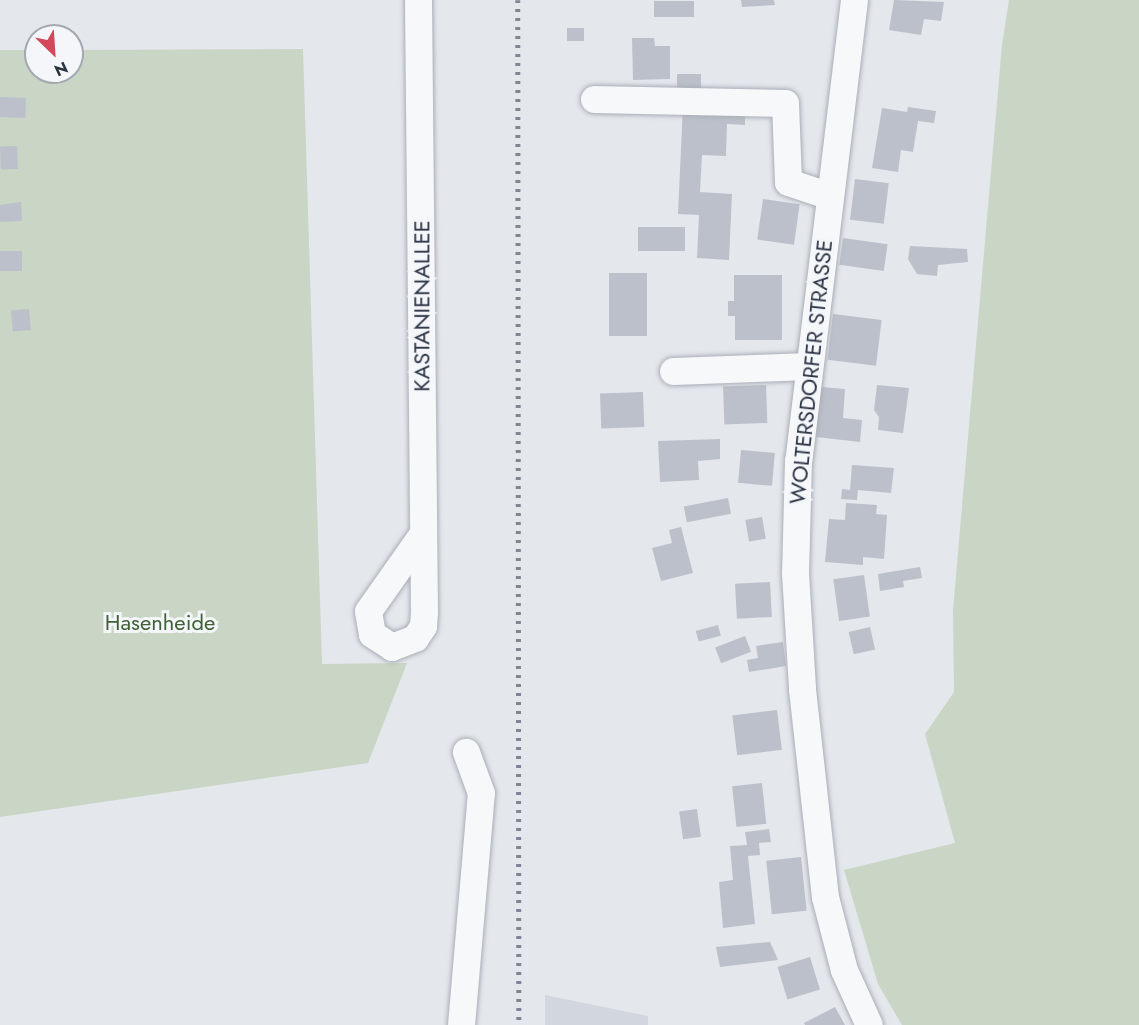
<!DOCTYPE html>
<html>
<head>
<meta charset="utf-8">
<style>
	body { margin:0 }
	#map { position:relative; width:1139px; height:1025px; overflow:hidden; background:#e4e7ec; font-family:Jost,sans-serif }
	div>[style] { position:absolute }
	.built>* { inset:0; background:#d2d6de }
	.green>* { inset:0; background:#c9d6c5 }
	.building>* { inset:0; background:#bbc0ca; transform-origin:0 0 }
	.roads { filter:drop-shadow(0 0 2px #a9aeb7) drop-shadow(0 0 2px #a9aeb7) }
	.minor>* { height:27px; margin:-13.5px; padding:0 13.5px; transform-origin:13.5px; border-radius:13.5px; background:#f7f8fa }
	.rail>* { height:4.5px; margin-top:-2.25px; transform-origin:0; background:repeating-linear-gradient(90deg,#7d8696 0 3px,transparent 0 9px) }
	span { translate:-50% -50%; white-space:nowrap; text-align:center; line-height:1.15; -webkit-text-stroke:6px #f4f6f9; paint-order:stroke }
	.street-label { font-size:22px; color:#2b3445 }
	.park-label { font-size:22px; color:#3f6138 }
	.north { position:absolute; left:24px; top:24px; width:60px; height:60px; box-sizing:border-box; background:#f4f6f9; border:2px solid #a4a8b1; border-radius:50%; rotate:155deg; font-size:16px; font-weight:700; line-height:24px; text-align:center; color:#2b3445 }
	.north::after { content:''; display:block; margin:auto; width:21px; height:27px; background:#d1495b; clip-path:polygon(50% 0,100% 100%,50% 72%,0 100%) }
</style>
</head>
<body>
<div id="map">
	<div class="built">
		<div style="clip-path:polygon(545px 995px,648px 1016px,648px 1025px,545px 1025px)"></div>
	</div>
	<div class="green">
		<div style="clip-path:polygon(1009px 0,1139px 0,1139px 1025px,902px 1025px,878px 984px,844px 870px,955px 843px,925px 734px,954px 692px,953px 610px,1002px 45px)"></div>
		<div style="clip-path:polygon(303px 49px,322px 664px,407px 663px,368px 763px,0 817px,0 50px,36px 50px,36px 72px,72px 72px,72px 50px)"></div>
	</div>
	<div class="building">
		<div style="clip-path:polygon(741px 0,774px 0,775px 5px,742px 7px)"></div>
		<div style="clip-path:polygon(894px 0,944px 2px,941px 21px,924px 19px,921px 35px,889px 30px)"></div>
		<div style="left:654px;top:1px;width:40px;height:16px"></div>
		<div style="left:584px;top:28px;width:13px;height:17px;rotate:90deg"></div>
		<div style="clip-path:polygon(632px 38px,654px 38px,655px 46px,670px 46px,670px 79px,633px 80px)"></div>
		<div style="left:677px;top:74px;width:24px;height:18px"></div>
		<div style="left:0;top:97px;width:26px;height:20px;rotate:2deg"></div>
		<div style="clip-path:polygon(683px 105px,745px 108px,745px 125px,727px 124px,726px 156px,702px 155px,700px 192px,732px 194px,729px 260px,697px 258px,699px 215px,678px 214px)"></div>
		<div style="clip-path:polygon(908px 107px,936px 111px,934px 123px,918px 121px,913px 152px,901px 150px,898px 172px,872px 168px,882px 108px,907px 112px)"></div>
		<div style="left:17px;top:146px;width:23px;height:17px;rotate:88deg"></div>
		<div style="left:855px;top:179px;width:34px;height:41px;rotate:7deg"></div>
		<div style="left:763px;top:199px;width:37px;height:41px;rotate:8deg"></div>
		<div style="clip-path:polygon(21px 202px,22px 221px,0 222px,0 205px)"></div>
		<div style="left:638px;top:227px;width:47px;height:24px"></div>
		<div style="left:843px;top:238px;width:45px;height:27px;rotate:8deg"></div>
		<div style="clip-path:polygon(910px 246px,967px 249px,968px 262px,938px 265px,937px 276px,917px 274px,908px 259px)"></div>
		<div style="left:0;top:251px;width:22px;height:20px"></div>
		<div style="left:609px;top:273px;width:38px;height:63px"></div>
		<div style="clip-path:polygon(734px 275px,782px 275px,782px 340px,735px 340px,735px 316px,728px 316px,728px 301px,734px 301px)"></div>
		<div style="left:29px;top:309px;width:21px;height:18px;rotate:85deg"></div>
		<div style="left:833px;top:314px;width:49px;height:46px;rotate:7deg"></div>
		<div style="left:766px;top:385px;width:38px;height:43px;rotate:88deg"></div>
		<div style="clip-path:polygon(877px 385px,909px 388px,903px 433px,878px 430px,879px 417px,874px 410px)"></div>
		<div style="clip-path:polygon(821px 387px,845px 389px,843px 418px,862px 420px,860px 442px,816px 437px)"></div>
		<div style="left:643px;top:392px;width:35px;height:43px;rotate:88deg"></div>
		<div style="clip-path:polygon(720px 439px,720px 459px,698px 461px,699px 480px,660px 482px,658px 441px)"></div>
		<div style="left:741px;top:450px;width:34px;height:33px;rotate:5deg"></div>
		<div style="clip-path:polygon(852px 465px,894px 468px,891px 493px,858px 490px,857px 500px,841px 499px,842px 489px,850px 490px)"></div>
		<div style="left:728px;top:498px;width:16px;height:45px;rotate:79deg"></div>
		<div style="clip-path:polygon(846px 503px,877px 505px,876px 514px,887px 515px,884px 559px,863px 557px,863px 565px,825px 562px,829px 519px,845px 520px)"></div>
		<div style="left:762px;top:517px;width:22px;height:17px;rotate:80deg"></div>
		<div style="clip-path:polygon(681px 527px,693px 573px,661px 581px,652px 548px,672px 543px,669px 530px)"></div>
		<div style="clip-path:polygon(920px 567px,922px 578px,903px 581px,904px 587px,880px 591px,878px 574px)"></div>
		<div style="left:864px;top:575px;width:42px;height:31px;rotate:82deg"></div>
		<div style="left:770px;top:582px;width:35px;height:35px;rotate:87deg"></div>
		<div style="left:718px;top:625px;width:11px;height:23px;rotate:75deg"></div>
		<div style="left:870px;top:627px;width:23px;height:22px;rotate:77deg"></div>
		<div style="left:745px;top:636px;width:17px;height:32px;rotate:69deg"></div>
		<div style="clip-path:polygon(783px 642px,786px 666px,749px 672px,747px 660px,758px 658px,756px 646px)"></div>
		<div style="left:777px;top:710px;width:40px;height:45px;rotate:83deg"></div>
		<div style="left:762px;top:783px;width:41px;height:30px;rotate:84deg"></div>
		<div style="left:697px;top:809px;width:28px;height:18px;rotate:82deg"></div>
		<div style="clip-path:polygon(769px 829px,771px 842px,759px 843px,760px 855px,748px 856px,755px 924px,723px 928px,719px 882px,733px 880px,730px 846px,747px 845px,745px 832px)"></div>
		<div style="left:801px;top:857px;width:54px;height:35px;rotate:84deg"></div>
		<div style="clip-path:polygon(770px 942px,778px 960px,720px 967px,716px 947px)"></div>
		<div style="left:810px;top:957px;width:34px;height:34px;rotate:73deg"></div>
		<div style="clip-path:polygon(835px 1007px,845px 1025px,805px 1025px,804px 1023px)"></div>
	</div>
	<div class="roads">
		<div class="minor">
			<div style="left:418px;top:0;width:612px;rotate:89.44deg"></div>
			<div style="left:424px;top:612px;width:14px;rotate:94deg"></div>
			<div style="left:423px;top:626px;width:14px;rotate:124deg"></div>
			<div style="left:415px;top:638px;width:25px;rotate:159deg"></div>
			<div style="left:392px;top:647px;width:24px;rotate:-147deg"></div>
			<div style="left:372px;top:634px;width:23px;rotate:-100deg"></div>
			<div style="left:368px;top:611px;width:95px;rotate:-54.8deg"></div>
			<div style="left:854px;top:0;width:463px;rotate:96.9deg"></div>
			<div style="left:798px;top:460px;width:113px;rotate:91.5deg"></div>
			<div style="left:795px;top:573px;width:116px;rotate:86.5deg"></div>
			<div style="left:802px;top:689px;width:209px;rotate:83.7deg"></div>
			<div style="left:825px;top:897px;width:75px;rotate:75.4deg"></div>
			<div style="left:844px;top:970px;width:60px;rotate:65.6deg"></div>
			<div style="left:594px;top:99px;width:191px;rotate:1.2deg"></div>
			<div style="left:785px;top:103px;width:79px;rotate:87.8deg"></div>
			<div style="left:788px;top:182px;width:44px;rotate:18.4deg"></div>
			<div style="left:673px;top:371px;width:136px;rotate:-2.1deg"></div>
			<div style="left:461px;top:1025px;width:233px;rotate:-85.1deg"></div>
			<div style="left:481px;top:793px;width:44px;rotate:-110.1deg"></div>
		</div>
	</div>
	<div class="rail">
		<div style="left:518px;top:0;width:1025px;rotate:89.94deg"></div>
	</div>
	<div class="street-label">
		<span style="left:422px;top:306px;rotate:-90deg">KASTANIENALLEE</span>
		<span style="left:811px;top:372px;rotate:-84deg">WOLTERSDORFER STRASSE</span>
	</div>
	<div class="park-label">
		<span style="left:160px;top:623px">Hasenheide</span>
	</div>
	<div class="north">N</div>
</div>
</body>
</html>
